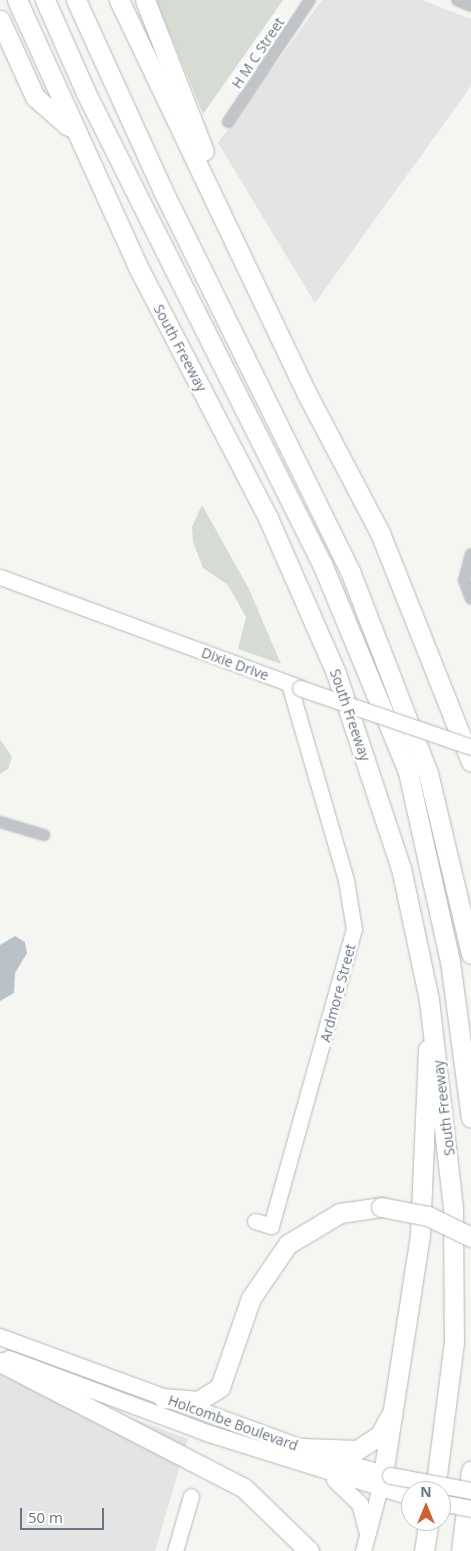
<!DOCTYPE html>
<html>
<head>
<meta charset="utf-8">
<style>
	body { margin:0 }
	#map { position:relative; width:471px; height:1551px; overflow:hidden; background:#f5f5f2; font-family:"Open Sans",sans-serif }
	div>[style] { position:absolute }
	.built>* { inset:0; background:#e3e4e3 }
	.green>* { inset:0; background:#d6dcd3 }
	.water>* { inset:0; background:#b9c2c7 }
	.roads { filter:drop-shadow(0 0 1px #b4b8bc) drop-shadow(0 0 1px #b4b8bc) }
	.street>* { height:10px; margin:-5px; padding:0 5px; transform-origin:5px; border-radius:5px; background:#c1c5c8 }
	.secondary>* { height:15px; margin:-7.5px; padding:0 7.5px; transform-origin:7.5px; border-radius:7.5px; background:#fff }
	.primary>* { height:16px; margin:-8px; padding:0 8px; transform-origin:8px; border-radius:8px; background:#fff }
	.highway>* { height:19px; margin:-9.5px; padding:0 9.5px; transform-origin:9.5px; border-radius:9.5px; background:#fff }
	.bridges { filter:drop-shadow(0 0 1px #b4b8bc) drop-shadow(0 0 1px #b4b8bc) }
	.secondary-bridge>* { height:15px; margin:-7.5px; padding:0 7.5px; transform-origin:7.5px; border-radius:7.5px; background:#fff }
	.primary-bridge>* { height:16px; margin:-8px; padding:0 8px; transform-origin:8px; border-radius:8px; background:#fff }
	.highway-bridge>* { height:19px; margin:-9.5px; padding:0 9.5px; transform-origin:9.5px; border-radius:9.5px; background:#fff }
	span { translate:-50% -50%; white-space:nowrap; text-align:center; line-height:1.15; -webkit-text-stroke:5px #fff; paint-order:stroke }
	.street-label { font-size:14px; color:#677481 }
	.north { position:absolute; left:401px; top:1481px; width:50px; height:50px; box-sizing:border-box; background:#fff; border:1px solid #c2c7cd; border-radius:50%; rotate:0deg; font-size:14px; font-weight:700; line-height:20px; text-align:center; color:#677481 }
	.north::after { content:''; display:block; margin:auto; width:18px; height:22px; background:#d55e32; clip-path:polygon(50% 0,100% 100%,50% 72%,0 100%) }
	.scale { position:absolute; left:20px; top:1508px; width:84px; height:22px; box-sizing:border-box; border:2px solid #677481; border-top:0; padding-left:6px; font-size:15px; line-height:18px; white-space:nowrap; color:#677481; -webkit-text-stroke:4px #fff; paint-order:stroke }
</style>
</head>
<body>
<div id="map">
	<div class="built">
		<div style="clip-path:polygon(322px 0,422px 0,471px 19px,471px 86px,315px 303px,218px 143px)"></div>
		<div style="clip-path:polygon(0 1369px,188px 1439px,155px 1551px,0 1551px)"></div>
	</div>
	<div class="green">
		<div style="clip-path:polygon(156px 0,283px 0,203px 114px)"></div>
		<div style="clip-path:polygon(202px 505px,249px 589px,281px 664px,238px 649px,246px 617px,228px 585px,203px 568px,193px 542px,192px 527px)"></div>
		<div style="clip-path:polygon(0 739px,12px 757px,8px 769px,0 774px)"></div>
	</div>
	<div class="water">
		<div style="clip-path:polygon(15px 936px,25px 942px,27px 953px,15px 973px,14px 993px,0 1001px,0 945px)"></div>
	</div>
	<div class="roads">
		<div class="street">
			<div style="left:457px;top:0;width:15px;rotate:23deg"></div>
			<div style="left:228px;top:122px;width:147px;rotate:-56.1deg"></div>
			<div style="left:471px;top:554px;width:27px;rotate:105deg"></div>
			<div style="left:464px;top:580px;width:20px;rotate:70deg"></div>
			<div style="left:0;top:822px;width:46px;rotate:16.5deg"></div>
		</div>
		<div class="secondary">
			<div style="left:0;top:577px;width:319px;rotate:20.2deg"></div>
			<div style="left:255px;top:1221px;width:17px;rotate:17deg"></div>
			<div style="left:271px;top:1226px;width:308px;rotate:-74.4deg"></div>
			<div style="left:354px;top:929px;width:50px;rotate:-99.3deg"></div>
			<div style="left:346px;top:880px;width:204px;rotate:-106.2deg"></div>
			<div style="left:175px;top:1551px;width:57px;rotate:-73.8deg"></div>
			<div style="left:363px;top:1551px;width:78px;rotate:-75.1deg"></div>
		</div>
		<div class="primary">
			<div style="left:0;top:1337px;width:350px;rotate:20.2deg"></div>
			<div style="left:328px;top:1458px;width:66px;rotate:15.9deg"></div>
			<div style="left:9px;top:1359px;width:215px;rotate:20.5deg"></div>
			<div style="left:210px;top:1434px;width:211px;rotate:17.4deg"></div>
			<div style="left:335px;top:1480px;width:35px;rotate:44deg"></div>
			<div style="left:360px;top:1504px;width:30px;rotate:75deg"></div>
		</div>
		<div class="highway">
			<div style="left:17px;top:0;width:293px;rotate:65.6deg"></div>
			<div style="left:138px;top:267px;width:283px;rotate:62.6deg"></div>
			<div style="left:268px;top:518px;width:169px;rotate:66.3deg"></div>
			<div style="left:336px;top:673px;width:206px;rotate:71.6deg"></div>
			<div style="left:401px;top:868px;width:135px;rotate:78deg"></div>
			<div style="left:429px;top:1000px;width:210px;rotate:83.4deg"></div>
			<div style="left:453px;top:1209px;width:133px;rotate:89.6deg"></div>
			<div style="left:454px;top:1342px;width:150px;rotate:97.3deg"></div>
			<div style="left:45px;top:0;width:102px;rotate:66.2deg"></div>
			<div style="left:86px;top:93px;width:527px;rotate:63.39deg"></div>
			<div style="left:322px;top:564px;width:225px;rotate:67.5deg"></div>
			<div style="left:408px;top:772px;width:194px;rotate:77.5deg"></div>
			<div style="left:450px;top:961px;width:158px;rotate:82.4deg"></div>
			<div style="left:76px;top:0;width:208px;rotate:65.5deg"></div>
			<div style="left:162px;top:189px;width:426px;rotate:63.8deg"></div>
			<div style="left:350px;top:571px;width:217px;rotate:68.9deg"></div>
			<div style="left:428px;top:773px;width:186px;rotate:76.6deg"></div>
			<div style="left:119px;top:0;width:437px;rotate:64.5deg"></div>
			<div style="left:307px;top:394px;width:157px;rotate:62.3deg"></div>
			<div style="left:380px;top:533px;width:246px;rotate:68.3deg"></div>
			<div style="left:145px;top:0;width:162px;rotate:68.7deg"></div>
			<div style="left:0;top:20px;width:85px;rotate:65.6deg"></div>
			<div style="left:35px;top:97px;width:44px;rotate:41.3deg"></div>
			<div style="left:0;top:1362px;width:275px;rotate:27.3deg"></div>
			<div style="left:244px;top:1488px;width:91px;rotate:44.1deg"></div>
			<div style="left:163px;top:1398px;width:35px;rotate:5deg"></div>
			<div style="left:198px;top:1401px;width:26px;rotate:-32deg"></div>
			<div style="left:220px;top:1387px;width:94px;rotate:-70.8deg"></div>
			<div style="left:251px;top:1298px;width:65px;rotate:-55.6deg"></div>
			<div style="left:288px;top:1244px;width:61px;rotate:-30.8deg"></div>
			<div style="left:340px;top:1213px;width:41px;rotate:-8.3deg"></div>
			<div style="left:302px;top:1448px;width:55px;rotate:2.1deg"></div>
			<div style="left:357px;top:1450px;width:27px;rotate:-33deg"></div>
			<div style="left:380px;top:1435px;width:21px;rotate:-62deg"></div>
			<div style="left:383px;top:1474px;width:243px;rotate:-81.2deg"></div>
			<div style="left:420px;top:1234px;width:185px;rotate:-87.5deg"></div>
			<div style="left:424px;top:1551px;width:30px;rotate:-81deg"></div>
			<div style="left:461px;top:1551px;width:81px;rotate:-82.9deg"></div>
		</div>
	</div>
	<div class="bridges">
		<div class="secondary-bridge">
			<div style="left:300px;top:688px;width:181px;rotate:19deg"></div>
		</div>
		<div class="primary-bridge">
			<div style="left:391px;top:1476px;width:81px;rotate:10.6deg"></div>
			<div style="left:441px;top:1503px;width:31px;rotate:11deg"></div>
		</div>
		<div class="highway-bridge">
			<div style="left:381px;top:1207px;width:48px;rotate:10.8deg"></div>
			<div style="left:428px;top:1216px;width:48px;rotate:26deg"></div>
		</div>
	</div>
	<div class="street-label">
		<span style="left:258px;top:53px;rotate:-56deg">H M C Street</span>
		<span style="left:180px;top:348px;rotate:62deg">South Freeway</span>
		<span style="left:235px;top:664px;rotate:20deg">Dixie Drive</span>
		<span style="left:350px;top:715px;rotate:71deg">South Freeway</span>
		<span style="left:338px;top:993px;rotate:-75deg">Ardmore Street</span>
		<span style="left:444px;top:1108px;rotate:-97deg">South Freeway</span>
		<span style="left:233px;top:1423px;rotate:20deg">Holcombe Boulevard</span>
	</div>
	<div class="north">N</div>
	<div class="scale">50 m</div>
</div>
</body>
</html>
